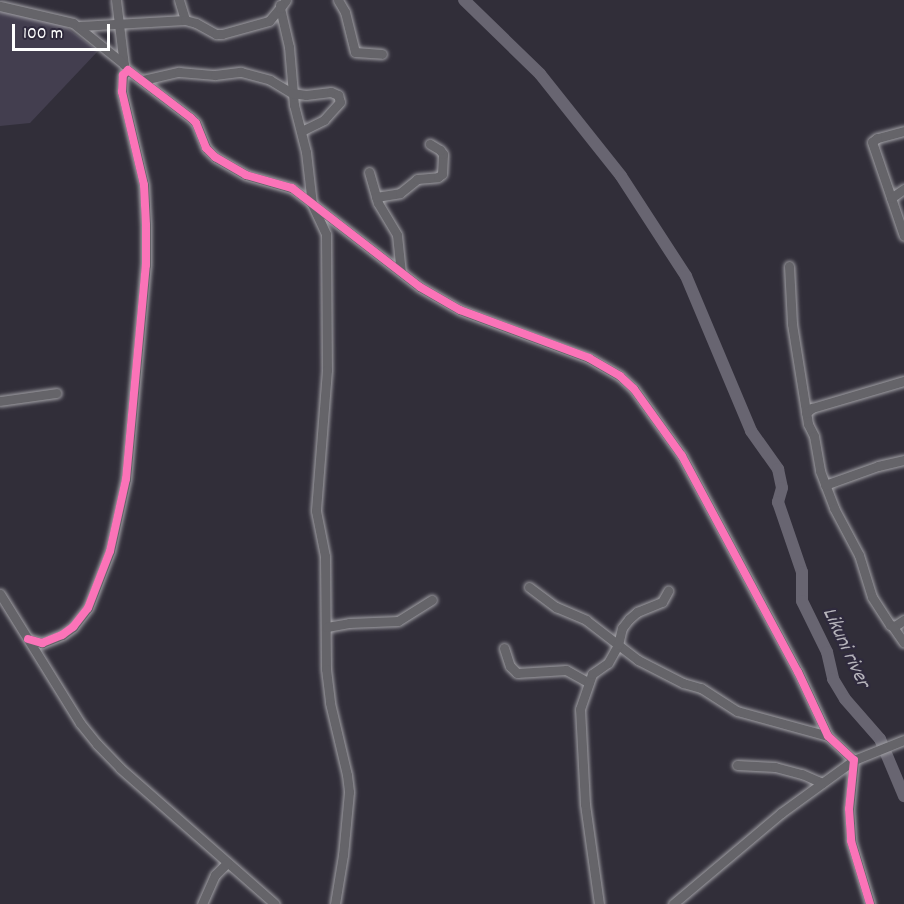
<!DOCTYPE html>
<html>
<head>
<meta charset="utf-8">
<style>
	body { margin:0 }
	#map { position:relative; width:904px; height:904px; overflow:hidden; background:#312e39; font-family:Dekko,sans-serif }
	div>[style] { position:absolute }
	.green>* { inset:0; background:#433e4f }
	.river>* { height:12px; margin:-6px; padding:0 6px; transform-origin:6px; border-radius:6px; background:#686571 }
	.roads { filter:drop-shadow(0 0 2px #a2a1a6) drop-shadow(0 0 2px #a2a1a6) }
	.minor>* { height:9px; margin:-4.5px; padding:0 4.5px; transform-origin:4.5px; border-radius:4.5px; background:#656469 }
	.cycleway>* { height:8px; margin:-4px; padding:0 4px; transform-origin:4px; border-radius:4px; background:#fb73b8 }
	span { translate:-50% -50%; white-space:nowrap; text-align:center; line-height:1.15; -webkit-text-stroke:4.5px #2f2a3d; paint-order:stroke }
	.water-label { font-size:21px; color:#b6b4bb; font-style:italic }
	.scale { position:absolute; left:12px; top:24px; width:98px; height:27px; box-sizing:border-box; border:3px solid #fff; border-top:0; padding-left:8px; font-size:18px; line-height:21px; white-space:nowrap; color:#fff; -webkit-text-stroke:4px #2f2a3d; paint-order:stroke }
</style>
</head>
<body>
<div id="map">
	<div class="green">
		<div style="clip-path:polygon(0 9px,58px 21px,98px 51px,30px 123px,0 126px)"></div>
	</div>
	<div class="river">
		<div style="left:464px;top:0;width:106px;rotate:44.2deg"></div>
		<div style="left:540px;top:74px;width:130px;rotate:51.5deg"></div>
		<div style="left:621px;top:176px;width:119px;rotate:57deg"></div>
		<div style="left:686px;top:276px;width:168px;rotate:67.2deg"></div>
		<div style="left:751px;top:431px;width:47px;rotate:54.6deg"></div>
		<div style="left:778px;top:469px;width:19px;rotate:78deg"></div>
		<div style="left:782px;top:488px;width:15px;rotate:106deg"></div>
		<div style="left:778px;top:502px;width:74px;rotate:71.1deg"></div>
		<div style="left:802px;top:572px;width:29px;rotate:90deg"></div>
		<div style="left:802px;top:601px;width:57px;rotate:63.9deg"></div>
		<div style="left:827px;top:652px;width:28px;rotate:77deg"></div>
		<div style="left:833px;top:679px;width:23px;rotate:59deg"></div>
		<div style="left:845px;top:699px;width:53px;rotate:48.8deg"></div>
		<div style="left:880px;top:739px;width:62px;rotate:67.2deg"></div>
	</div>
	<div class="roads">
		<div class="minor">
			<div style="left:116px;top:0;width:65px;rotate:83deg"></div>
			<div style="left:179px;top:0;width:21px;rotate:73deg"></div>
			<div style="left:286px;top:0;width:10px;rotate:127deg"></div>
			<div style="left:280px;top:8px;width:40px;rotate:77deg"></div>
			<div style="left:289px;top:47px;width:58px;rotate:85.1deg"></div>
			<div style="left:294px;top:105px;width:49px;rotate:75.7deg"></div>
			<div style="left:306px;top:152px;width:52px;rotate:83.4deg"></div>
			<div style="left:312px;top:204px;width:33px;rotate:65deg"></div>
			<div style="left:326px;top:234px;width:136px;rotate:89.6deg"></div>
			<div style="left:327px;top:370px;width:141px;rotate:94.5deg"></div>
			<div style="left:316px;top:511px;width:46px;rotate:78.7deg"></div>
			<div style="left:325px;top:556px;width:113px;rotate:89.5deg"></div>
			<div style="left:326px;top:669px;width:34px;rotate:83deg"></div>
			<div style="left:330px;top:703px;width:74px;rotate:76.7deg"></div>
			<div style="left:347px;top:775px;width:17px;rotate:83deg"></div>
			<div style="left:349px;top:792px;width:63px;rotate:95.4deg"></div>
			<div style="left:343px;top:855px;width:50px;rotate:99.3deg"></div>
			<div style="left:338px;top:0;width:14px;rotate:60deg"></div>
			<div style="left:345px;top:12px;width:41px;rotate:76deg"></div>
			<div style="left:355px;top:52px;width:27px;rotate:4deg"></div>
			<div style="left:0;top:6px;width:75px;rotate:13.1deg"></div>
			<div style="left:73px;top:23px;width:65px;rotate:38.8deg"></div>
			<div style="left:80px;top:26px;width:105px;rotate:-3.3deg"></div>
			<div style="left:185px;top:20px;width:11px;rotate:15deg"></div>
			<div style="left:196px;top:23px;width:23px;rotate:29deg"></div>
			<div style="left:216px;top:34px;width:6px"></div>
			<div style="left:222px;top:34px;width:49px;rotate:-15.5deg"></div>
			<div style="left:269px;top:21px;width:17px;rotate:-50deg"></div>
			<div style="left:280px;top:8px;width:3px;rotate:-90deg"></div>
			<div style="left:143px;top:80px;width:37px;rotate:-13deg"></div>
			<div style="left:179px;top:72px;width:36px;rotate:5deg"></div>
			<div style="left:215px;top:75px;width:26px;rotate:-7deg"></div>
			<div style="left:241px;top:72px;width:30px;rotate:15deg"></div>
			<div style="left:270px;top:80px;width:26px;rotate:31deg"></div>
			<div style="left:292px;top:93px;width:14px;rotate:8deg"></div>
			<div style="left:306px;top:95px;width:25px;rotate:-7deg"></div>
			<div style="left:331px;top:92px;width:8px;rotate:23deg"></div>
			<div style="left:338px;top:95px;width:7px;rotate:74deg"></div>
			<div style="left:340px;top:102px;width:24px;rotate:132deg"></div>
			<div style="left:324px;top:120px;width:25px;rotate:154deg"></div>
			<div style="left:904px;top:131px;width:28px;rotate:165deg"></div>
			<div style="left:877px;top:138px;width:6px;rotate:141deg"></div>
			<div style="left:872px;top:142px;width:99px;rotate:71.2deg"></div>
			<div style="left:369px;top:172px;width:32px;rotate:74deg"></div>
			<div style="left:378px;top:203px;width:37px;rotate:59deg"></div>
			<div style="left:397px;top:235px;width:37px;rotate:84deg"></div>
			<div style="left:376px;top:197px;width:24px;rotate:-9deg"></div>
			<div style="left:400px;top:193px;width:22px;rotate:-39deg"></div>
			<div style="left:417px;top:179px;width:21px;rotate:-5deg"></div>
			<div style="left:438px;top:177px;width:5px;rotate:-37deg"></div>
			<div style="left:442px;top:174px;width:20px;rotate:-87deg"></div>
			<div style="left:443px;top:154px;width:5px;rotate:-127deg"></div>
			<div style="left:440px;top:150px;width:12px;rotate:-149deg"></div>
			<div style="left:891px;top:198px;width:16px;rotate:-35deg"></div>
			<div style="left:789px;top:266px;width:58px;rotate:87deg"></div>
			<div style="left:792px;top:324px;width:101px;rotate:80.9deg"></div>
			<div style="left:808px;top:424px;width:13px;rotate:63deg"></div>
			<div style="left:814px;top:436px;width:36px;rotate:80deg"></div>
			<div style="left:820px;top:471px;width:40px;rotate:69deg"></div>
			<div style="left:834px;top:508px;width:53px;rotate:62deg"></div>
			<div style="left:859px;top:555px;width:44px;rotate:72.8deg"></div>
			<div style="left:872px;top:597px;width:33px;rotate:57deg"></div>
			<div style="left:890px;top:625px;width:5px;rotate:11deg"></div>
			<div style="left:895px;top:626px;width:11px;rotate:-34deg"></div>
			<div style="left:0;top:401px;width:57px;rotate:-8.1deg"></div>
			<div style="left:806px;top:413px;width:8px;rotate:-40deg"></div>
			<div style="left:812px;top:408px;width:96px;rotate:-16.4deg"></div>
			<div style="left:825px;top:485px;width:56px;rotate:-19.7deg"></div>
			<div style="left:878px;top:466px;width:27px;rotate:-13deg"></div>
			<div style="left:529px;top:587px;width:34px;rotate:37deg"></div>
			<div style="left:556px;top:607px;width:33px;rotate:23deg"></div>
			<div style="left:586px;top:620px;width:66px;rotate:37.6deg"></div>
			<div style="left:638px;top:660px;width:51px;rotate:27.1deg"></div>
			<div style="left:683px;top:683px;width:19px;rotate:16deg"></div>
			<div style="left:701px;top:688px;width:43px;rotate:32.6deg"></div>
			<div style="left:737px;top:711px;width:94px;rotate:15.4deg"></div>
			<div style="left:0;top:594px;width:152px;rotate:58.2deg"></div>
			<div style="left:80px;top:723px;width:27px;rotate:51deg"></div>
			<div style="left:97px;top:744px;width:33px;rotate:46deg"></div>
			<div style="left:120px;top:768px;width:206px;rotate:41.3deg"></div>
			<div style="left:327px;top:627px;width:22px;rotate:-10deg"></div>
			<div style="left:349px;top:623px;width:49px;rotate:-2.3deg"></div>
			<div style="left:398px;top:621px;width:40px;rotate:-32deg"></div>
			<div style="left:893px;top:627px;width:19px;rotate:55deg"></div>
			<div style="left:28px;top:639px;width:15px;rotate:16deg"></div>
			<div style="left:42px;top:643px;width:22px;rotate:-22deg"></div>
			<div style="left:62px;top:635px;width:14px;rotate:-36deg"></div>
			<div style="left:73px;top:627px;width:24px;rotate:-52deg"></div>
			<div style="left:88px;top:608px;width:61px;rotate:-68.9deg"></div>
			<div style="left:110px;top:551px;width:74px;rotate:-77.5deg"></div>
			<div style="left:126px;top:479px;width:215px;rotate:-84.7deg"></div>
			<div style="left:146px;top:265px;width:40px;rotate:-90deg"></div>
			<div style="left:146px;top:225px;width:40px;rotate:-92.9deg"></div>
			<div style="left:144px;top:185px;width:96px;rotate:-103.3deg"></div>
			<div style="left:122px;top:92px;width:17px;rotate:-87deg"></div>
			<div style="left:123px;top:75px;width:7px;rotate:-45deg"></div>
			<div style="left:128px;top:70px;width:79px;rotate:37.3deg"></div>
			<div style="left:191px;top:118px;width:7px;rotate:45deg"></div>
			<div style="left:196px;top:123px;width:27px;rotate:68deg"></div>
			<div style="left:206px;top:148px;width:13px;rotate:45deg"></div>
			<div style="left:215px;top:157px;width:36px;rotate:30deg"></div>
			<div style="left:246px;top:175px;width:48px;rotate:15.8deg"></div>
			<div style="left:292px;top:188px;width:162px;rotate:37.7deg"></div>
			<div style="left:420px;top:287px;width:46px;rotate:29.9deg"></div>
			<div style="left:460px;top:310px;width:138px;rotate:20.4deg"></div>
			<div style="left:589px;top:358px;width:36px;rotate:30deg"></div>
			<div style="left:620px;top:376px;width:19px;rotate:43deg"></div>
			<div style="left:634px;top:389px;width:82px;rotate:54.4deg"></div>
			<div style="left:682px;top:456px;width:245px;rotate:61.8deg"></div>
			<div style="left:798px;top:672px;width:71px;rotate:64.9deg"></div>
			<div style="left:828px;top:736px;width:35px;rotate:43deg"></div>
			<div style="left:854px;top:760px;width:49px;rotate:95.8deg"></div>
			<div style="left:849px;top:809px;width:32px;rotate:86deg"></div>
			<div style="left:851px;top:841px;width:66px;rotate:73.2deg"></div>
			<div style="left:504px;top:648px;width:19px;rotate:72deg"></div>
			<div style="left:510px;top:666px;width:10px;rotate:45deg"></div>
			<div style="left:517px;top:673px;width:49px;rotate:-3.5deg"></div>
			<div style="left:566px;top:670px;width:26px;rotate:29deg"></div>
			<div style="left:737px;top:765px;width:38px;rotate:3deg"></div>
			<div style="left:775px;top:767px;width:28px;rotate:15deg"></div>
			<div style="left:802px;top:774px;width:22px;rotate:24deg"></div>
			<div style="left:202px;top:904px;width:32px;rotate:-66deg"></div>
			<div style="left:215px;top:875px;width:17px;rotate:-45deg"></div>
			<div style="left:599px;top:904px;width:101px;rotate:-98deg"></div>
			<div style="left:585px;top:804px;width:95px;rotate:-93deg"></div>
			<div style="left:580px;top:709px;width:37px;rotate:-71deg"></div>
			<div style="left:592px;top:674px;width:19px;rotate:-35deg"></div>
			<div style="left:608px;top:663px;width:21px;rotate:-61deg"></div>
			<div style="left:618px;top:645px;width:17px;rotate:-77deg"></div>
			<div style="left:622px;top:628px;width:11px;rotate:-52deg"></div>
			<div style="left:629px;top:619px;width:11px;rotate:-41deg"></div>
			<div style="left:637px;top:612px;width:27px;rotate:-22deg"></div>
			<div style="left:662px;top:602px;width:13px;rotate:-61deg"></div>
			<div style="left:673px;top:904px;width:141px;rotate:-40.1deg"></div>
			<div style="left:781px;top:813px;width:90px;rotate:-36deg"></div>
			<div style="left:854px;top:760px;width:54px;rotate:-21.8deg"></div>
		</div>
	</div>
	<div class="cycleway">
		<div style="left:28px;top:639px;width:15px;rotate:16deg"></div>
		<div style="left:42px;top:643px;width:22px;rotate:-22deg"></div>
		<div style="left:62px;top:635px;width:14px;rotate:-36deg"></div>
		<div style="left:73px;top:627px;width:24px;rotate:-52deg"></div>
		<div style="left:88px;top:608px;width:61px;rotate:-68.9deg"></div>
		<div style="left:110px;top:551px;width:74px;rotate:-77.5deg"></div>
		<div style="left:126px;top:479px;width:215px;rotate:-84.7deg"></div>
		<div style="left:146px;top:265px;width:40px;rotate:-90deg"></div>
		<div style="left:146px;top:225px;width:40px;rotate:-92.9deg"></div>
		<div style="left:144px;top:185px;width:96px;rotate:-103.3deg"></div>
		<div style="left:122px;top:92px;width:17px;rotate:-87deg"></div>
		<div style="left:123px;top:75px;width:7px;rotate:-45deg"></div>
		<div style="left:128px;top:70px;width:79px;rotate:37.3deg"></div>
		<div style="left:191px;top:118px;width:7px;rotate:45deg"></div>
		<div style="left:196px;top:123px;width:27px;rotate:68deg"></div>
		<div style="left:206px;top:148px;width:13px;rotate:45deg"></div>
		<div style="left:215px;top:157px;width:36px;rotate:30deg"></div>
		<div style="left:246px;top:175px;width:48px;rotate:15.8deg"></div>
		<div style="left:292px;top:188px;width:162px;rotate:37.7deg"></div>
		<div style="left:420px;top:287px;width:46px;rotate:29.9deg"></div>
		<div style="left:460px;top:310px;width:138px;rotate:20.4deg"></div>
		<div style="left:589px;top:358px;width:36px;rotate:30deg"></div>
		<div style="left:620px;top:376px;width:19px;rotate:43deg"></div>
		<div style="left:634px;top:389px;width:82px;rotate:54.4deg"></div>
		<div style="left:682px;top:456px;width:245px;rotate:61.8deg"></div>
		<div style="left:798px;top:672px;width:71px;rotate:64.9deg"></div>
		<div style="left:828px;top:736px;width:35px;rotate:43deg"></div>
		<div style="left:854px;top:760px;width:49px;rotate:95.8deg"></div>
		<div style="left:849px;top:809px;width:32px;rotate:86deg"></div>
		<div style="left:851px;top:841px;width:66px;rotate:73.2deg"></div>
	</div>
	<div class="water-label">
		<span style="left:845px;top:648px;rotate:65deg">Likuni river</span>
	</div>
	<div class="scale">100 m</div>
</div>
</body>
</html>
